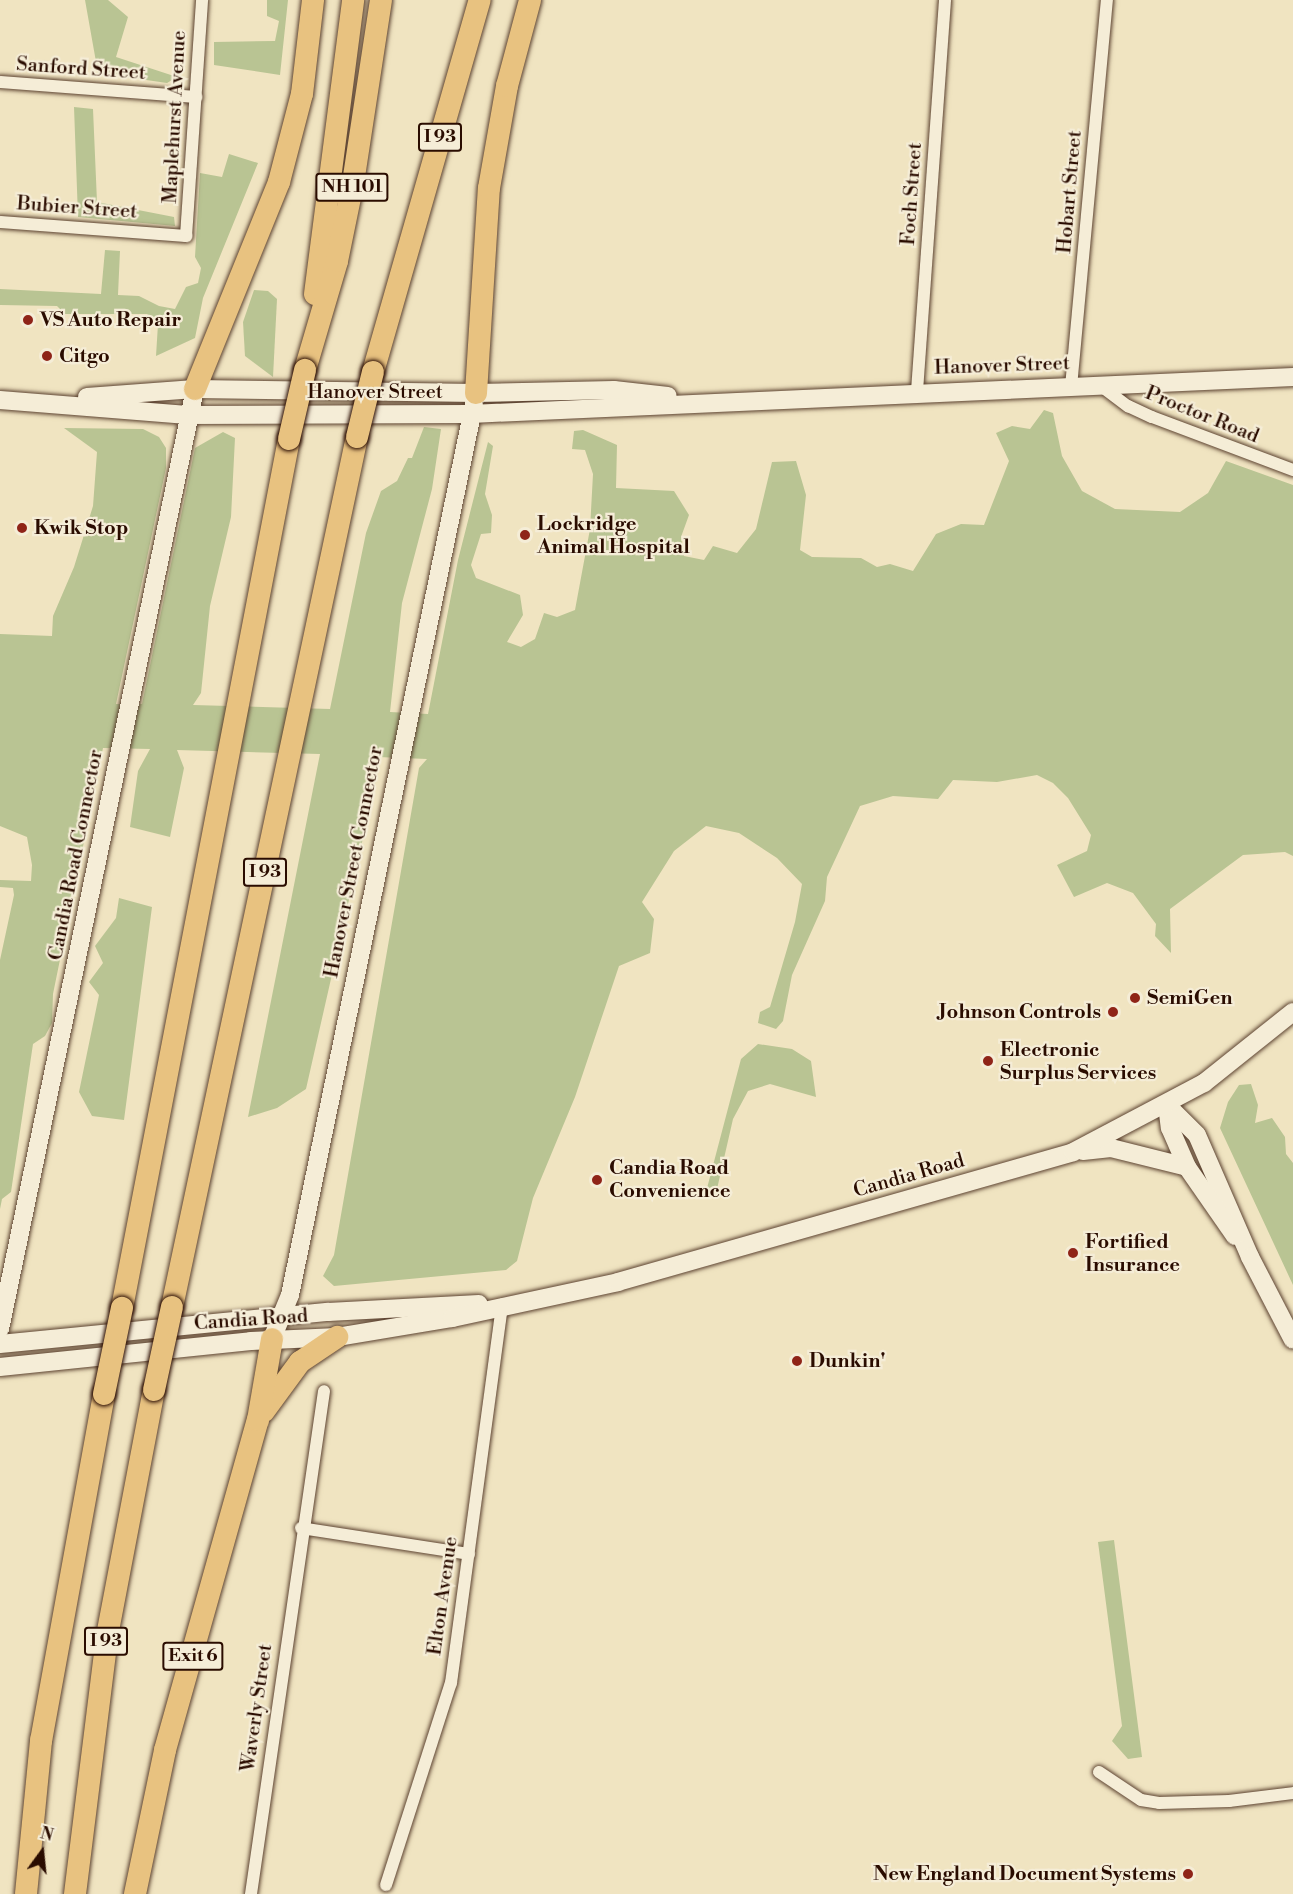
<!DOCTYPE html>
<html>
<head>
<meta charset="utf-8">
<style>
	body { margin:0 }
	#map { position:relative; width:1293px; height:1894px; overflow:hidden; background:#f0e4c1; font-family:"Libre Bodoni",serif }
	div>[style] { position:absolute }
	.green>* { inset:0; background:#b9c493 }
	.roads { filter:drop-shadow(0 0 2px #5c4230) drop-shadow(0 0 2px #5c4230) }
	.street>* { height:12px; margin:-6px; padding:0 6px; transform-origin:6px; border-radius:6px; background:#f5edd7 }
	.secondary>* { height:18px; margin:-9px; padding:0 9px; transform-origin:9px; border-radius:9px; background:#f5edd7 }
	.highway>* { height:22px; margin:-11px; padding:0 11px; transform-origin:11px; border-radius:11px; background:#e8c280 }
	.bridges { filter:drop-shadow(0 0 2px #2a0c00) drop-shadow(0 0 2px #2a0c00) }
	.highway-bridge>* { height:22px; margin:-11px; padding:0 11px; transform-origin:11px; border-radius:11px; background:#e8c280 }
	.dots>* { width:16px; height:16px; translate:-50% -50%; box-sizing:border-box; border:3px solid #f5edd7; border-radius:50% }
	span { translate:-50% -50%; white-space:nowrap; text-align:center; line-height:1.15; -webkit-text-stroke:4.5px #f5edd7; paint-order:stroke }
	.shield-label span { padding:2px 4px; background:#f5edd7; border:2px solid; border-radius:4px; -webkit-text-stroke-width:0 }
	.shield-label { font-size:18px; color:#2a0c00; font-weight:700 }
	.street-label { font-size:20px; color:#2a0c00 }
	.poi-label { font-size:20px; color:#2a0c00; font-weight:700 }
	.left { translate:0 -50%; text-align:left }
	.right { translate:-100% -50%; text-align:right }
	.north { position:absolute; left:12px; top:1822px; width:60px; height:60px; -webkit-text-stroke:4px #f5edd7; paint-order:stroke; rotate:15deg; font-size:16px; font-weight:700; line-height:24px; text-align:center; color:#2a0c00 }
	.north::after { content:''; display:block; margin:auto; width:21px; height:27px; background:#2a0c00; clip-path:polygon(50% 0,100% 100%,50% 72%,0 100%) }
</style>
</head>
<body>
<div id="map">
	<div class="green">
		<div style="clip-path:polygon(85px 0,108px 0,128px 17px,116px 57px,177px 77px,167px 83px,98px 73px)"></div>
		<div style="clip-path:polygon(267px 0,288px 0,280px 75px,214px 65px,214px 42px,275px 41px,279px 21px,267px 16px)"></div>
		<div style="clip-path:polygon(74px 107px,93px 109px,97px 202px,174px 217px,175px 226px,78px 217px)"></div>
		<div style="clip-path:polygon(229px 154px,258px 163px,203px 298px,195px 338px,156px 356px,158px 324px,147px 314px,65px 314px,57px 306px,0 305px,0 289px,101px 294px,105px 250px,120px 251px,118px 295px,139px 296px,159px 306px,175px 309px,186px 287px,198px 283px,201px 268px,195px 257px,200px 173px,222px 177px)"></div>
		<div style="clip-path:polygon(254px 290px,268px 291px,277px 299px,273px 377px,245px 356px,243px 322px)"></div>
		<div style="clip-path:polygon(1044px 410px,1053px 413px,1062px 456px,1082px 491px,1115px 509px,1180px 512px,1208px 493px,1226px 461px,1293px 485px,1293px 856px,1285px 852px,1243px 855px,1170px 909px,1171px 953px,1155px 936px,1156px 924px,1133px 893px,1107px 883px,1074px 897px,1057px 865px,1087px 851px,1091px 835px,1068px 798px,1053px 783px,1037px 775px,997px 782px,953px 780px,938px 799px,893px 796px,860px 806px,827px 877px,825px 901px,792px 975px,783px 1021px,776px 1029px,758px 1023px,760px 1012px,770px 1007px,795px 922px,802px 884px,777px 858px,739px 833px,706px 826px,674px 851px,642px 902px,654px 919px,650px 953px,619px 966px,575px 1097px,533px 1198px,517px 1261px,506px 1270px,334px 1286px,323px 1276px,334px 1255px,419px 768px,427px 759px,378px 757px,375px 785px,306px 1089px,277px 1108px,248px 1117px,320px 754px,177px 750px,184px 768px,170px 837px,130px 827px,138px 771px,150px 749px,103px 748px,53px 994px,52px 1023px,45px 1036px,33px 1044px,11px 1192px,2px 1199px,0 1209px,0 960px,14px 895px,13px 888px,0 887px,0 880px,31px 881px,32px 865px,27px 837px,0 826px,0 634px,52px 636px,53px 616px,74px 567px,93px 506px,97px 452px,64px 428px,143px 429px,159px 437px,166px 448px,166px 468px,116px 704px,142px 704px,195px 448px,223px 432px,235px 438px,231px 517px,210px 606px,201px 693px,193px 705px,330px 709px,366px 533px,381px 491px,397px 481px,408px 458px,412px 458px,424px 427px,441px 429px,432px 489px,402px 603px,390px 712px,428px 714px,458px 560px,488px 442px,493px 446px,485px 494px,492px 515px,491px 533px,481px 534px,471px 565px,476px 578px,520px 595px,523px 615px,507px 642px,521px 647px,535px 639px,544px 613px,557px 617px,575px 610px,590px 529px,593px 474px,585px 450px,572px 449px,574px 431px,583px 430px,617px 445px,616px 488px,674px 491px,689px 515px,681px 537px,684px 556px,704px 560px,713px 546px,737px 553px,756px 529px,772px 462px,796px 461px,806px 495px,800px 550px,812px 557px,861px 558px,877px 567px,890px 564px,913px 571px,936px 534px,961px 524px,984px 525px,1009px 461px,996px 433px,1012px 426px,1030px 429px)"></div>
		<div style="clip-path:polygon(119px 898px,152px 907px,124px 1120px,92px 1116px,79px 1092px,99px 995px,89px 982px,103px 963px,95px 946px,116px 918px)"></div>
		<div style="clip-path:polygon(758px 1044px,792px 1049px,811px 1061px,816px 1097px,770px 1084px,748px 1091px,733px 1119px,717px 1189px,706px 1192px,741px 1059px)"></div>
		<div style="clip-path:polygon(1251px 1084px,1258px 1105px,1255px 1123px,1272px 1118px,1285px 1137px,1286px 1154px,1293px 1163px,1293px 1285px,1220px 1128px,1228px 1102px,1239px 1085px)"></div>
		<div style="clip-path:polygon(1114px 1540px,1142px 1757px,1128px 1759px,1112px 1741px,1122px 1726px,1098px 1542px)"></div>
	</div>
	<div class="roads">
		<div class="street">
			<div style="left:0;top:82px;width:197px;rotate:4.4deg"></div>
			<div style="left:0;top:222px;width:187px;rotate:4.3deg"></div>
			<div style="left:186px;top:236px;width:237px;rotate:-86.1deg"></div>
			<div style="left:1101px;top:386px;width:34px;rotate:37deg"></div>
			<div style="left:1128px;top:406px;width:26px;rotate:25deg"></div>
			<div style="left:1152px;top:417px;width:151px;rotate:20.6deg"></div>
			<div style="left:1071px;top:387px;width:389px;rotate:-84.7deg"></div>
			<div style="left:917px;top:391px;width:392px;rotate:-85.9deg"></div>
			<div style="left:301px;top:1528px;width:170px;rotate:8.8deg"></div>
			<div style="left:1099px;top:1772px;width:50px;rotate:33.7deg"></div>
			<div style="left:1141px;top:1800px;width:18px;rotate:9deg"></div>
			<div style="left:1159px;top:1803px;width:70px;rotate:-1.6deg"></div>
			<div style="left:1229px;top:1801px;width:64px;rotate:-7.1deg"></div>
			<div style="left:386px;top:1885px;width:212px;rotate:-72.2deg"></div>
			<div style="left:451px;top:1683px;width:382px;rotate:-82.3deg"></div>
			<div style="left:251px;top:1894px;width:508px;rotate:-81.74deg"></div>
		</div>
		<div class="secondary">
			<div style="left:87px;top:397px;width:108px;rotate:-4.2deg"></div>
			<div style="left:195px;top:389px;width:281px;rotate:0.8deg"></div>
			<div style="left:476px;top:393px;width:138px;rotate:-1.2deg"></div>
			<div style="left:614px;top:390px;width:54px;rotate:6.3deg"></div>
			<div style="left:0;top:400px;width:188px;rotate:4.6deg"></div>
			<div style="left:187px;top:415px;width:284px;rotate:-0.2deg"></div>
			<div style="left:471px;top:414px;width:823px;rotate:-2.58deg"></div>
			<div style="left:1167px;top:1105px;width:42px;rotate:45deg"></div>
			<div style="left:1197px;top:1135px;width:133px;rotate:66.5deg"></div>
			<div style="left:1250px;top:1257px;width:93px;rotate:62.6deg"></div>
			<div style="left:1167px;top:1105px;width:23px;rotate:83deg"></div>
			<div style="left:1170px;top:1128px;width:43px;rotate:66.4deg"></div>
			<div style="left:1187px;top:1167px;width:84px;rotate:55.2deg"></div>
			<div style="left:1083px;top:1151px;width:28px;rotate:-6deg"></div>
			<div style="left:1111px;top:1148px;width:78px;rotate:14deg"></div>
			<div style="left:0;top:1329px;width:960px;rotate:-78.28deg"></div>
			<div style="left:272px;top:1339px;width:48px;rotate:-67.8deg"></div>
			<div style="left:290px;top:1295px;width:910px;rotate:-78.33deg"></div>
			<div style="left:0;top:1344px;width:330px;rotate:-5.6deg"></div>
			<div style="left:328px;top:1312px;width:151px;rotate:-3deg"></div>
			<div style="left:0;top:1367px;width:252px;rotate:-5.9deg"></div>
			<div style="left:251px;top:1341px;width:86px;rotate:-2.7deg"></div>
			<div style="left:337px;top:1337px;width:117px;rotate:-9.4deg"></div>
			<div style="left:452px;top:1318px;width:170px;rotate:-12.2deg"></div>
			<div style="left:618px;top:1282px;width:473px;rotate:-15.9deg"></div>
			<div style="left:1073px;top:1152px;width:148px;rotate:-27.8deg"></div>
			<div style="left:1204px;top:1083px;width:114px;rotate:-38.6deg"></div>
		</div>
		<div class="highway">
			<div style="left:315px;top:294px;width:296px;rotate:-82.6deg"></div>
			<div style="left:305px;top:370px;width:114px;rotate:-73.6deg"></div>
			<div style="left:337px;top:261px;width:80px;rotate:-78.4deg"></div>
			<div style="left:353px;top:183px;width:185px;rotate:-81.3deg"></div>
			<div style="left:373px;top:372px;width:387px;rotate:-74deg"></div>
			<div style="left:195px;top:389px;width:223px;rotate:-67.9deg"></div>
			<div style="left:279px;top:182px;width:91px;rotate:-75.4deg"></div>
			<div style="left:302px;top:94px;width:95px;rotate:-83.3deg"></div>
			<div style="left:476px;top:393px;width:205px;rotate:-86.4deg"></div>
			<div style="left:489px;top:188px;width:104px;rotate:-80deg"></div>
			<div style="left:507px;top:86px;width:89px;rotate:-75deg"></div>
			<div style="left:172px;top:1307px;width:889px;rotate:-78deg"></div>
			<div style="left:122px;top:1308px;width:885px;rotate:-79.12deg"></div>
			<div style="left:264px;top:1411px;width:61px;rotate:-53.7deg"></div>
			<div style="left:300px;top:1362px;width:45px;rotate:-34deg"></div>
			<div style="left:26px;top:1894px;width:154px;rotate:-84.4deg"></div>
			<div style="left:41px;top:1741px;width:353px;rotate:-79.7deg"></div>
			<div style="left:75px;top:1894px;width:260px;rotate:-82.9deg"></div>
			<div style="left:107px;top:1636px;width:250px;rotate:-79.2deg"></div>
			<div style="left:135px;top:1894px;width:147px;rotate:-78.2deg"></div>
			<div style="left:165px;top:1750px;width:343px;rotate:-74.3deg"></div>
			<div style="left:258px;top:1420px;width:82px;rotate:-80.2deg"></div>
		</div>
	</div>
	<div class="bridges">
		<div class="highway-bridge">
			<div style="left:357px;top:437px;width:67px;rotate:-76.2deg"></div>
			<div style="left:289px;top:439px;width:71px;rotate:-76.9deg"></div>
			<div style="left:154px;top:1390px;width:85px;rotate:-77.8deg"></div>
			<div style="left:104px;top:1394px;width:88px;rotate:-78.2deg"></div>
		</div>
	</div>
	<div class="dots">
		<div style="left:28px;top:320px;background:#8f2418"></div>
		<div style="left:47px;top:356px;background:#8f2418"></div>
		<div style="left:22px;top:528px;background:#8f2418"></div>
		<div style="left:525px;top:535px;background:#8f2418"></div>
		<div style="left:1135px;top:998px;background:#8f2418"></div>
		<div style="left:1113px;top:1012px;background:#8f2418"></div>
		<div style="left:988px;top:1061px;background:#8f2418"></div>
		<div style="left:597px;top:1180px;background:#8f2418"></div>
		<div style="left:1073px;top:1253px;background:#8f2418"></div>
		<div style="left:797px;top:1361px;background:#8f2418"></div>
		<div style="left:1188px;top:1874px;background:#8f2418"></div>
	</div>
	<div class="shield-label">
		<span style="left:440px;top:137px">I 93</span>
		<span style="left:352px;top:187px">NH 101</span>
		<span style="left:265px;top:872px">I 93</span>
		<span style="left:106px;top:1641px">I 93</span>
		<span style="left:193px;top:1656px">Exit 6</span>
	</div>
	<div class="street-label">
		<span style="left:81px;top:69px;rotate:4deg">Sanford Street</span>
		<span style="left:175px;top:117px;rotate:-87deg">Maplehurst Avenue</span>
		<span style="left:1070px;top:192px;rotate:-85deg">Hobart Street</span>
		<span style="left:912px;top:194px;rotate:-86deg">Foch Street</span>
		<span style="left:77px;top:208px;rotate:4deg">Bubier Street</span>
		<span style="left:1002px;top:366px;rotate:-2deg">Hanover Street</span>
		<span style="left:375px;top:392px">Hanover Street</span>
		<span style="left:1202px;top:415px;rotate:22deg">Proctor Road</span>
		<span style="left:76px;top:855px;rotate:-79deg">Candia Road Connector</span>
		<span style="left:354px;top:862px;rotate:-79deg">Hanover Street Connector</span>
		<span style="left:909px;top:1176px;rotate:-16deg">Candia Road</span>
		<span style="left:251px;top:1320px;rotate:-4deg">Candia Road</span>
		<span style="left:443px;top:1596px;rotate:-82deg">Elton Avenue</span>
		<span style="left:257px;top:1708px;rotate:-82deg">Waverly Street</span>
	</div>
	<div class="poi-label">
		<span class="left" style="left:40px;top:320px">VS Auto Repair</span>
		<span class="left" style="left:59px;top:356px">Citgo</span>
		<span class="left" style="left:537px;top:536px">Lockridge<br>Animal Hospital</span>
		<span class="left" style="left:34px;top:528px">Kwik Stop</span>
		<span class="left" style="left:1147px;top:998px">SemiGen</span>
		<span class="right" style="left:1101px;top:1012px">Johnson Controls</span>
		<span class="left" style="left:1000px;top:1062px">Electronic<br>Surplus Services</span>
		<span class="left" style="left:609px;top:1180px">Candia Road<br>Convenience</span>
		<span class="left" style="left:1085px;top:1254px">Fortified<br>Insurance</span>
		<span class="left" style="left:809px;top:1361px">Dunkin'</span>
		<span class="right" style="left:1176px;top:1874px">New England Document Systems</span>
	</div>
	<div class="north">N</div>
</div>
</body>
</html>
